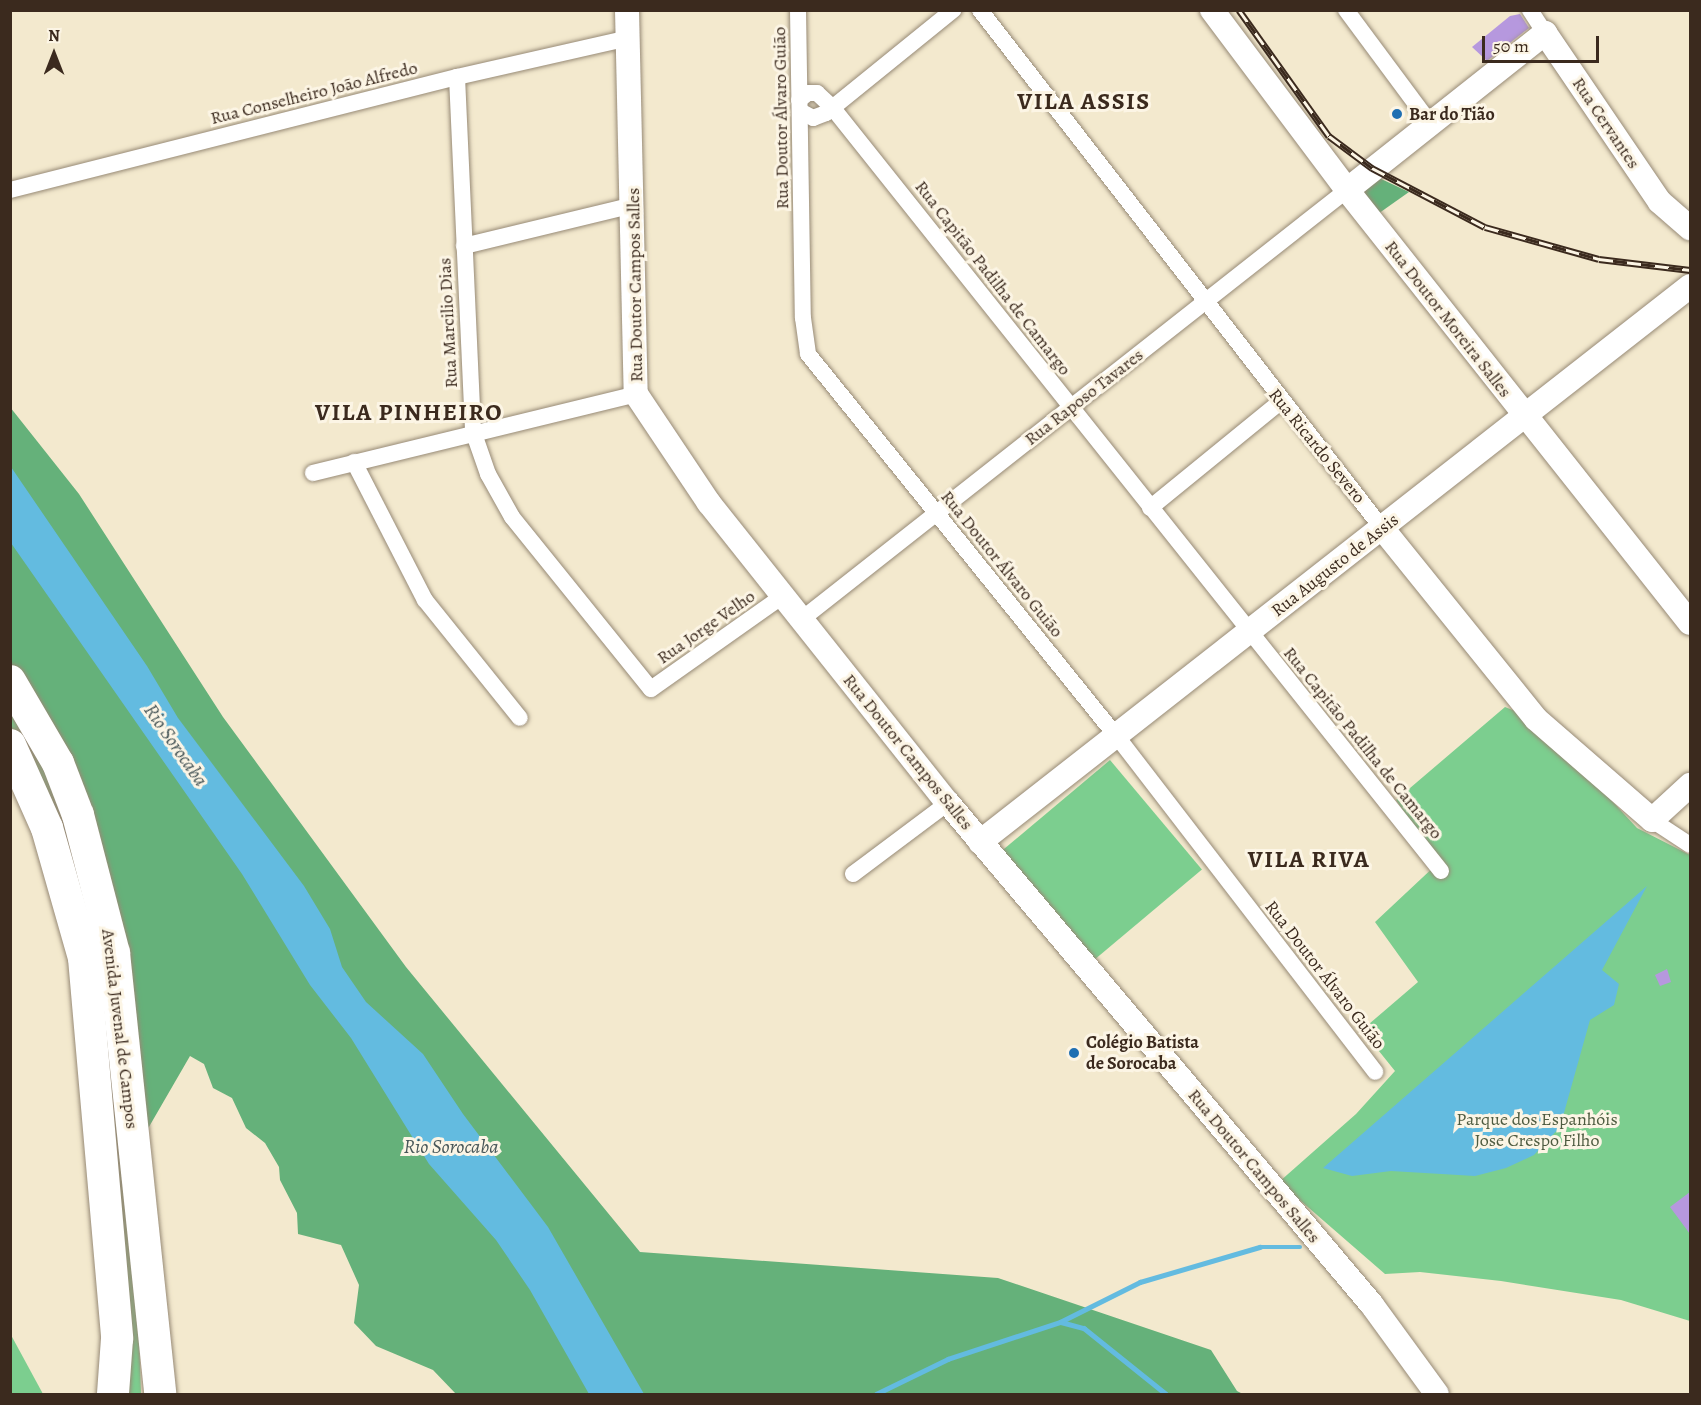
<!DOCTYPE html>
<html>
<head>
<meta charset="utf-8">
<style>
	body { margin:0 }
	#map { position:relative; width:1701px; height:1405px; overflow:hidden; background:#f3e9ce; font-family:Alegreya,serif }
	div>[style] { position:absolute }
	.green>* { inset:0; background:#7cce8f; transform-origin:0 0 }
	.forest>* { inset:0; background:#65b17a }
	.water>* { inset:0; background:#63bbe0 }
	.stream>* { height:4.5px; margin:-2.25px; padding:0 2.25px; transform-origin:2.25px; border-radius:2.25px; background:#63bbe0 }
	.building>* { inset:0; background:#b698de }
	.roads { filter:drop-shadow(0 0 2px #978a76) drop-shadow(0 0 2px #978a76) }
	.street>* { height:16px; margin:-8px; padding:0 8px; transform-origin:8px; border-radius:8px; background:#fff }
	.secondary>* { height:24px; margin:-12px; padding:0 12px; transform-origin:12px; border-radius:12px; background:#fff }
	.highway>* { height:32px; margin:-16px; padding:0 16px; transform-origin:16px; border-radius:16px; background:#fff }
	.rail>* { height:7px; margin-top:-3.5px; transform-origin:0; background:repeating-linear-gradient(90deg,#fcf5e5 0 14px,#3b2a1e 0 28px); box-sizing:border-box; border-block:2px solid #3b2a1e }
	.dots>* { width:16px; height:16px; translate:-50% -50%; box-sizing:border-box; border:3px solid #fcf5e5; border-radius:50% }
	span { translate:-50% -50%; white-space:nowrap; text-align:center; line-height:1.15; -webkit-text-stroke:6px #fcf5e5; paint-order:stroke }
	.street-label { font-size:18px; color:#3b2a1e }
	.poi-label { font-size:18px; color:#3b2a1e; font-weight:700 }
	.left { translate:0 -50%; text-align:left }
	.park-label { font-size:18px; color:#4e5b40 }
	.water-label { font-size:20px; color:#475658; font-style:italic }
	.district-label { font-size:24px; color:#3b2a1e; font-weight:700; letter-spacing:1.5px }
	.frame { position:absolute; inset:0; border:12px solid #3b2a1e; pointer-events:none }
	.north { position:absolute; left:24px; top:24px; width:60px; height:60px; -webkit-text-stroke:4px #fcf5e5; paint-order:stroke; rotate:0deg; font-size:16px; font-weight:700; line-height:24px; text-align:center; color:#3b2a1e }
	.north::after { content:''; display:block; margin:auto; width:21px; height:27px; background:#3b2a1e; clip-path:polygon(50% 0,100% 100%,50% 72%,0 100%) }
	.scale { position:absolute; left:1482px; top:36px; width:117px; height:27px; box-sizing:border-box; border:3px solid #3b2a1e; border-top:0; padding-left:8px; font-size:18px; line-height:21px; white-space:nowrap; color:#3b2a1e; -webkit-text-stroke:4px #fcf5e5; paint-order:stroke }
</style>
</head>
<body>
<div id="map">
	<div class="green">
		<div style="clip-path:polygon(10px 699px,54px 778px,102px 940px,138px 1303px,141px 1394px,126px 1394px,95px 991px,38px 780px,11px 726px)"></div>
		<div style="clip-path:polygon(1505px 707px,1536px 719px,1637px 828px,1690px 855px,1690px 1321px,1621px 1300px,1501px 1281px,1420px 1272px,1385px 1274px,1279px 1182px,1356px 1114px,1395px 1071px,1362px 1030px,1418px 982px,1375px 922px,1438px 863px,1396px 800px)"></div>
		<div style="left:1110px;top:760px;width:143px;height:140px;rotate:50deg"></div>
		<div style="clip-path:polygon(11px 1335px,43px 1394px,11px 1394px)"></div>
	</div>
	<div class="forest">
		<div style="clip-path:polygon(1377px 177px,1409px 192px,1375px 216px,1359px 189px)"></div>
		<div style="clip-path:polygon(10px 407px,79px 494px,223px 717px,406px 967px,640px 1252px,998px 1278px,1211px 1350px,1237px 1391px,1243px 1394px,456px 1394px,433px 1370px,376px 1346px,354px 1323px,359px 1285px,341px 1245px,298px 1234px,297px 1213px,280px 1180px,279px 1167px,265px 1143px,246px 1128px,232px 1098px,213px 1088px,204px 1064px,190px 1056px,146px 1132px,67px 764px,11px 664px)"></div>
	</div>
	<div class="water">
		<div style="clip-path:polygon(11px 467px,147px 666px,178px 718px,304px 886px,330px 929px,342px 967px,366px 1002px,423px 1054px,463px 1114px,548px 1227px,644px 1394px,589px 1394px,530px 1290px,496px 1240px,429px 1164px,351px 1038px,310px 985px,242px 874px,11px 543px)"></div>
		<div style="clip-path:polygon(1647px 886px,1602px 970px,1619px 984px,1614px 1005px,1590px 1020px,1560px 1127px,1534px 1155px,1506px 1168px,1475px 1176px,1391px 1171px,1352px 1176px,1323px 1168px)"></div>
	</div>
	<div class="stream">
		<div style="left:1061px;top:1322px;width:24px;rotate:15deg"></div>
		<div style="left:1084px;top:1328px;width:105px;rotate:38.8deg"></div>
		<div style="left:876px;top:1394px;width:80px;rotate:-25.9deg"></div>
		<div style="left:948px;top:1359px;width:118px;rotate:-18.3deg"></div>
		<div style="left:1060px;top:1322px;width:89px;rotate:-26.6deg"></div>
		<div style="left:1140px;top:1282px;width:125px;rotate:-16.3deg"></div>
		<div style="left:1260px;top:1247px;width:40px"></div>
	</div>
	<div class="building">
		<div style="clip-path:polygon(1520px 14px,1529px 28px,1487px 61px,1472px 47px,1510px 16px)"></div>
		<div style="clip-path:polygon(1667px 969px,1671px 982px,1660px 986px,1655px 975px)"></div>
		<div style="clip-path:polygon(1690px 1192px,1690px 1234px,1670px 1207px)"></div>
	</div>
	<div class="roads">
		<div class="street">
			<div style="left:798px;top:10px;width:308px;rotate:89.1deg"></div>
			<div style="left:803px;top:318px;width:36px;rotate:82deg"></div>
			<div style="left:808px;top:354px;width:500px;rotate:51.1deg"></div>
			<div style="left:1122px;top:743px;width:415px;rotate:52.4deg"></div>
			<div style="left:980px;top:10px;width:656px;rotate:52.19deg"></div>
			<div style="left:1346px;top:10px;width:141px;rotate:53.4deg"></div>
			<div style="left:1530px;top:10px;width:27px;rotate:57deg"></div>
			<div style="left:457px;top:77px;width:354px;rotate:87.4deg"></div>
			<div style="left:473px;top:431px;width:46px;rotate:70.8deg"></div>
			<div style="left:488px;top:474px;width:49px;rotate:60.8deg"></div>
			<div style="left:512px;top:517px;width:221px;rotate:51.1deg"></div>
			<div style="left:651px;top:689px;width:161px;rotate:-35.2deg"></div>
			<div style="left:799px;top:100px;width:11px;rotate:-38deg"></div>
			<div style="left:808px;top:93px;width:9px"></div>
			<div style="left:817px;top:93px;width:21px;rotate:43deg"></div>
			<div style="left:832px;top:107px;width:977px;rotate:51.44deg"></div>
			<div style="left:800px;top:111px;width:15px;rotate:28deg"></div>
			<div style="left:813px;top:118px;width:14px;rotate:-21deg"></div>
			<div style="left:826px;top:113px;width:164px;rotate:-39deg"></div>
			<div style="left:10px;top:190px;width:461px;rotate:-14.2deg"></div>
			<div style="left:457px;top:77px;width:175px;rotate:-12.8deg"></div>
			<div style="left:464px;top:246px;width:175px;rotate:-13.6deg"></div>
			<div style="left:354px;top:462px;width:155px;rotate:62.8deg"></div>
			<div style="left:425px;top:600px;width:151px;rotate:51.2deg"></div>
			<div style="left:313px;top:473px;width:333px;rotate:-13.7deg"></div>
			<div style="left:1150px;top:508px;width:169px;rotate:-39.2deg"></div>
			<div style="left:802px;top:619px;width:694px;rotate:-38.21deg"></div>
			<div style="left:1652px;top:820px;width:45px;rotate:33.3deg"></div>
			<div style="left:853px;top:874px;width:119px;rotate:-36.8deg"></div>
		</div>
		<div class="secondary">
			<div style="left:627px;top:10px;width:384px;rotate:88.7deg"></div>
			<div style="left:636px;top:394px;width:131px;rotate:56.2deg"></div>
			<div style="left:709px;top:503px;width:384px;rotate:51.5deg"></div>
			<div style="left:948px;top:803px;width:657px;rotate:49.81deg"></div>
			<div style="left:1372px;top:1305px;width:110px;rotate:53.9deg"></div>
			<div style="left:1212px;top:10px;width:225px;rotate:53.1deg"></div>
			<div style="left:1347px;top:190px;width:552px;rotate:51.62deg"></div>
			<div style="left:1347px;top:190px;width:253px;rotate:-38.4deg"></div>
			<div style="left:1545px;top:33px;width:204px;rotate:55.8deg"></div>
			<div style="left:1660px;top:202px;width:40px;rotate:41deg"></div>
			<div style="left:1382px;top:528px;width:245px;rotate:51.1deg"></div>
			<div style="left:1536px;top:719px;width:154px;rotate:41deg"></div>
			<div style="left:1652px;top:820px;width:52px;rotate:-42.6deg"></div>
			<div style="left:980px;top:842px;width:902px;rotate:-38.06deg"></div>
		</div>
		<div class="highway">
			<div style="left:10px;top:681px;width:95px;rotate:59.7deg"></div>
			<div style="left:58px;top:763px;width:56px;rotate:69deg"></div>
			<div style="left:78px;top:815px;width:143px;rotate:75.4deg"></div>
			<div style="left:114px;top:953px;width:443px;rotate:84deg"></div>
			<div style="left:10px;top:745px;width:91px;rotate:66deg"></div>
			<div style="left:47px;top:828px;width:135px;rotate:74.1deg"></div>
			<div style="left:84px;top:958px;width:382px;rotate:85deg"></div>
			<div style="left:117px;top:1339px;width:55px;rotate:94.2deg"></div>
		</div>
	</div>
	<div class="rail">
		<div style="left:1239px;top:10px;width:155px;rotate:54.5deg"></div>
		<div style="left:1329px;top:136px;width:54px;rotate:36.7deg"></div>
		<div style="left:1372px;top:168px;width:127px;rotate:27.6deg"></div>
		<div style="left:1485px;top:227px;width:118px;rotate:15.7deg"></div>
		<div style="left:1599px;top:259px;width:92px;rotate:6.9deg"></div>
	</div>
	<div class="dots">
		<div style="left:1397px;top:114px;background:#1f6fb2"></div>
		<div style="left:1074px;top:1053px;background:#1f6fb2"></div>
	</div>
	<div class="street-label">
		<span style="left:314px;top:93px;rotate:-14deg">Rua Conselheiro João Alfredo</span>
		<span style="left:781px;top:118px;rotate:-91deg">Rua Doutor Álvaro Guião</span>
		<span style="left:1606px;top:123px;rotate:56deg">Rua Cervantes</span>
		<span style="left:993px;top:278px;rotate:52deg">Rua Capitão Padilha de Camargo</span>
		<span style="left:635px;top:285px;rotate:-91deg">Rua Doutor Campos Salles</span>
		<span style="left:1448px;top:319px;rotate:52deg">Rua Doutor Moreira Salles</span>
		<span style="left:448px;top:323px;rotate:-93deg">Rua Marcilio Dias</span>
		<span style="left:1084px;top:397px;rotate:-38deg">Rua Raposo Tavares</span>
		<span style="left:1317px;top:446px;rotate:51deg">Rua Ricardo Severo</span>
		<span style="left:1002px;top:564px;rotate:51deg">Rua Doutor Álvaro Guião</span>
		<span style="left:1335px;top:565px;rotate:-38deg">Rua Augusto de Assis</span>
		<span style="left:706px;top:627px;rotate:-35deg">Rua Jorge Velho</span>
		<span style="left:1363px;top:743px;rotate:51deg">Rua Capitão Padilha de Camargo</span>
		<span style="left:908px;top:752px;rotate:51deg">Rua Doutor Campos Salles</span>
		<span style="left:1325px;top:975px;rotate:52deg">Rua Doutor Álvaro Guião</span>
		<span style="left:120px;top:1029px;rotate:83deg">Avenida Juvenal de Campos</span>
		<span style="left:1254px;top:1166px;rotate:50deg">Rua Doutor Campos Salles</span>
	</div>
	<div class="poi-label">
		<span class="left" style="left:1409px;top:114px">Bar do Tião</span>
		<span class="left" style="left:1086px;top:1053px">Colégio Batista<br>de Sorocaba</span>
	</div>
	<div class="park-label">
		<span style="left:1537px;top:1130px">Parque dos Espanhóis<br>Jose Crespo Filho</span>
	</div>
	<div class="water-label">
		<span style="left:176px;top:745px;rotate:55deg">Rio Sorocaba</span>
		<span style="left:451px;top:1146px">Rio Sorocaba</span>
	</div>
	<div class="district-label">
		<span style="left:1084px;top:102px">VILA ASSIS</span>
		<span style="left:409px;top:413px">VILA PINHEIRO</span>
		<span style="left:1309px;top:860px">VILA RIVA</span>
	</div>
	<div class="frame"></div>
	<div class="north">N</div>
	<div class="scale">50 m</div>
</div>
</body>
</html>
